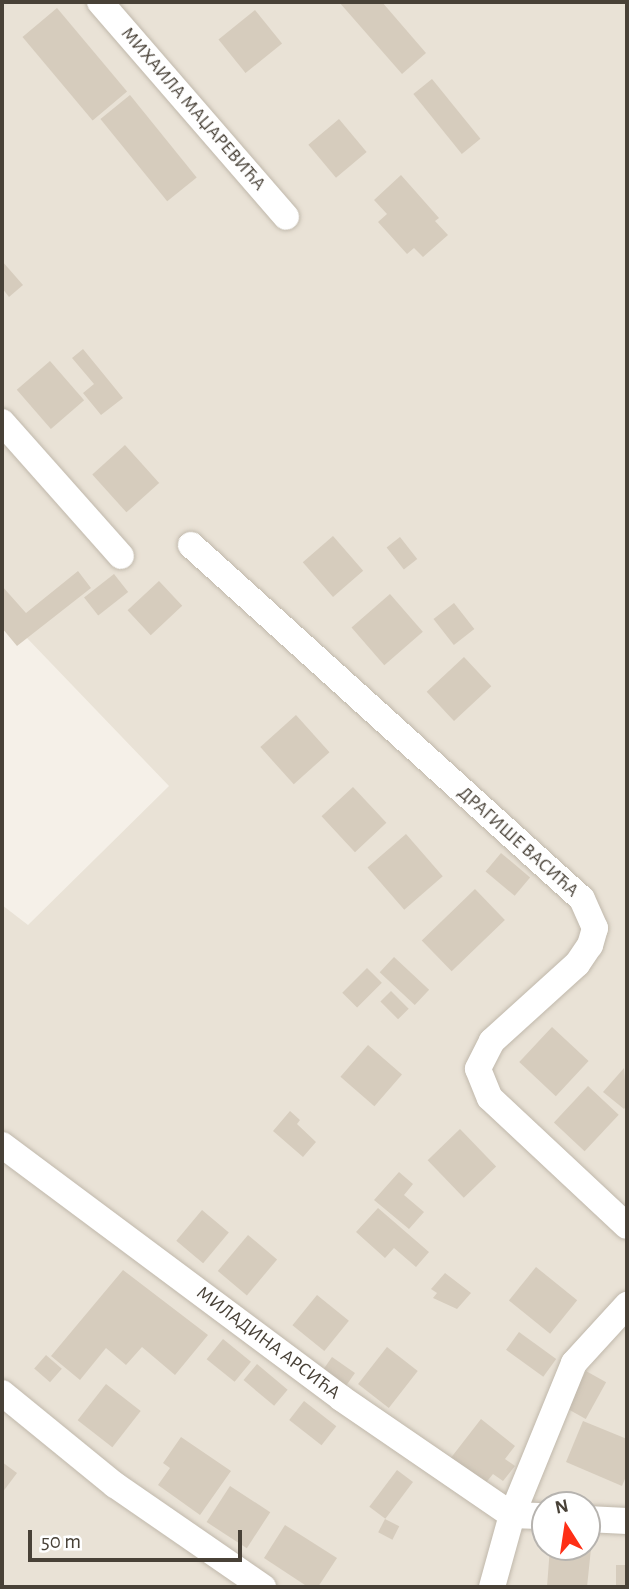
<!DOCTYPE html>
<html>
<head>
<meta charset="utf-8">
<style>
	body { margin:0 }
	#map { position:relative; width:629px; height:1589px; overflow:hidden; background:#f5f0e8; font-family:"Alegreya Sans",sans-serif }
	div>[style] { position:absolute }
	.residential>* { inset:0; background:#e9e2d6 }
	.building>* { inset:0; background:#d6ccbd; transform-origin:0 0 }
	.roads { filter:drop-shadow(0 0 2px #c0b8ab) drop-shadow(0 0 2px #c0b8ab) }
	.minor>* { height:26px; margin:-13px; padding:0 13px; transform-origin:13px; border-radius:13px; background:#fff }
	span { translate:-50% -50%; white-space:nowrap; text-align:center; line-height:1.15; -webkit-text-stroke:5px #fff; paint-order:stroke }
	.street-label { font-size:19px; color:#484137 }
	.frame { position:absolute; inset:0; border:4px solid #484137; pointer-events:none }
	.north { position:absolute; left:531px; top:1491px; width:70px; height:70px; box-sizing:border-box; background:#fff; border:2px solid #b6b3af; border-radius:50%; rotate:348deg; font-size:19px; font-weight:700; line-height:28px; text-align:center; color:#484137 }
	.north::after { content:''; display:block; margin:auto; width:24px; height:32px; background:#fe2f16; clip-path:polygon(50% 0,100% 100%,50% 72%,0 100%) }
	.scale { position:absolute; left:28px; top:1530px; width:214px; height:32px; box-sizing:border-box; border:4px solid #484137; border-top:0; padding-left:9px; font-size:21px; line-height:24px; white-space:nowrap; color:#484137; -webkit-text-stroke:5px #fff; paint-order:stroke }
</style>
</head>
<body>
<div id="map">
	<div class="residential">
		<div style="clip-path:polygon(evenodd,2px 2px,627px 2px,627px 1587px,2px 1587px,2px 905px,28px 925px,169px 786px,2px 612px,2px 2px,545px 1505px,587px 1505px,587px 1547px,545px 1547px,545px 1505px)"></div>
	</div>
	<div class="building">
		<div style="clip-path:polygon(339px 2px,382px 2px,426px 53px,402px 74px)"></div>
		<div style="left:57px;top:8px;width:109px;height:45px;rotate:50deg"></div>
		<div style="left:255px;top:10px;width:43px;height:47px;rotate:51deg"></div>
		<div style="left:432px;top:79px;width:77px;height:24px;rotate:51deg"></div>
		<div style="left:130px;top:95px;width:106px;height:38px;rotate:51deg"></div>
		<div style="left:339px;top:119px;width:43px;height:40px;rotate:50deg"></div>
		<div style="clip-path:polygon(401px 175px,439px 218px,435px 221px,448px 235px,423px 257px,414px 248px,407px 254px,378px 222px,387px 214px,374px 200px)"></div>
		<div style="clip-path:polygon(2px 261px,23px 285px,9px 297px,2px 288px)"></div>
		<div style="clip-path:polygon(83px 349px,123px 398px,101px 415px,83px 393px,94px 384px,72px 358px)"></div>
		<div style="left:50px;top:361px;width:52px;height:44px;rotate:49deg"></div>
		<div style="left:125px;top:445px;width:51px;height:44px;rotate:48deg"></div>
		<div style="left:333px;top:536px;width:46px;height:40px;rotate:49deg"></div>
		<div style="left:400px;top:537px;width:28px;height:17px;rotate:52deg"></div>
		<div style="clip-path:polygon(78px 571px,91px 588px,17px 646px,2px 628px,2px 586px,26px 613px)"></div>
		<div style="left:114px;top:574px;width:23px;height:38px;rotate:52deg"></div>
		<div style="left:159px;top:581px;width:34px;height:43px;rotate:47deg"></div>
		<div style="left:390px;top:594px;width:50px;height:51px;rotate:49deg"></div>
		<div style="left:454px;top:603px;width:33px;height:26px;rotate:52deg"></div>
		<div style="left:464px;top:657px;width:40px;height:51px;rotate:47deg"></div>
		<div style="left:296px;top:715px;width:50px;height:48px;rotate:48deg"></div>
		<div style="left:353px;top:787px;width:49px;height:43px;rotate:47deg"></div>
		<div style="left:406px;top:834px;width:56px;height:51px;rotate:49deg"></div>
		<div style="left:501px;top:853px;width:38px;height:24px;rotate:40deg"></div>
		<div style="left:475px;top:889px;width:43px;height:74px;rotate:46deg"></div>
		<div style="left:394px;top:957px;width:48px;height:21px;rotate:43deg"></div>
		<div style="left:367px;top:968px;width:21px;height:35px;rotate:45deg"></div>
		<div style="left:391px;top:991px;width:25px;height:15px;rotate:45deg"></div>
		<div style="left:552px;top:1027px;width:50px;height:48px;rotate:43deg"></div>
		<div style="left:368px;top:1045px;width:45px;height:42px;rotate:41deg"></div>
		<div style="clip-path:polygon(624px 1068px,627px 1105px,624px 1109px,603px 1092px)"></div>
		<div style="left:588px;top:1086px;width:42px;height:50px;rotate:43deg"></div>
		<div style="clip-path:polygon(290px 1111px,300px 1120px,297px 1124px,316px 1142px,303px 1157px,273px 1131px)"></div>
		<div style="left:460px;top:1129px;width:52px;height:45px;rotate:46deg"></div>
		<div style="clip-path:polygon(399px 1172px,413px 1184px,404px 1195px,424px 1212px,409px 1229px,374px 1200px)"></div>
		<div style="clip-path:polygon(378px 1208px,429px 1252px,416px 1267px,394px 1248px,385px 1258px,356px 1232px)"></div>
		<div style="left:202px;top:1210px;width:35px;height:40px;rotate:40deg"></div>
		<div style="left:248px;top:1235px;width:38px;height:47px;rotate:40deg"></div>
		<div style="left:536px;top:1267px;width:53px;height:43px;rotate:39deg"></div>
		<div style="clip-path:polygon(123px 1270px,208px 1335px,175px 1375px,142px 1347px,126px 1365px,106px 1348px,80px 1380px,51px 1356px)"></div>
		<div style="clip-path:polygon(445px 1273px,471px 1293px,457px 1309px,433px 1298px,437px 1293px,431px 1289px)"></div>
		<div style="left:317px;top:1295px;width:41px;height:39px;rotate:39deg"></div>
		<div style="left:519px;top:1332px;width:46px;height:22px;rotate:36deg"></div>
		<div style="left:223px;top:1339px;width:36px;height:26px;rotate:39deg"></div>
		<div style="left:387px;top:1347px;width:39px;height:47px;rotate:38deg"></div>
		<div style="left:46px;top:1355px;width:21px;height:18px;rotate:41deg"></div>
		<div style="left:332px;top:1357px;width:28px;height:24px;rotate:35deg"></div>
		<div style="left:257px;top:1364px;width:40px;height:21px;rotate:40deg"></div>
		<div style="left:586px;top:1371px;width:23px;height:42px;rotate:29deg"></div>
		<div style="left:106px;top:1384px;width:44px;height:46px;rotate:38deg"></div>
		<div style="left:304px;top:1401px;width:41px;height:24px;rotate:38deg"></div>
		<div style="clip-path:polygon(481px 1419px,515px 1446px,505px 1459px,515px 1466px,503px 1481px,493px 1474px,484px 1485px,450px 1459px)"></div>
		<div style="clip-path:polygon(583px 1421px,627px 1439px,627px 1474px,622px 1486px,566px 1462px)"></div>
		<div style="clip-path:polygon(181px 1437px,231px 1471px,200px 1515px,158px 1485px,170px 1468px,163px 1463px)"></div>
		<div style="clip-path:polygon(2px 1462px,17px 1473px,2px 1493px)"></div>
		<div style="left:397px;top:1470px;width:20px;height:46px;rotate:37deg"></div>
		<div style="left:230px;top:1486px;width:48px;height:43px;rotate:33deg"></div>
		<div style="left:385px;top:1519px;width:16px;height:15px;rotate:27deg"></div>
		<div style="clip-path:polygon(285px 1525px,337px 1558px,318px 1587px,308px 1587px,264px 1558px)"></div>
		<div style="clip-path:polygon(587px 1538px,592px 1539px,587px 1587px,547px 1587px,550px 1547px,587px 1547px)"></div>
		<div style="left:627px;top:1565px;width:22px;height:11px;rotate:90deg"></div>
	</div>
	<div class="roads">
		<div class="minor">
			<div style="left:100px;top:2px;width:284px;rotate:49.1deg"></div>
			<div style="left:2px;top:422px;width:179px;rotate:48.4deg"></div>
			<div style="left:191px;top:545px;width:527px;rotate:42.16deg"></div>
			<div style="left:582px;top:899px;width:32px;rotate:66deg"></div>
			<div style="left:595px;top:928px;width:18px;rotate:106deg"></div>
			<div style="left:590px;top:945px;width:23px;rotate:124deg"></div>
			<div style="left:577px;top:964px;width:115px;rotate:137.8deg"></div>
			<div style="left:492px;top:1041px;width:31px;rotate:117deg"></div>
			<div style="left:478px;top:1069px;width:31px;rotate:68deg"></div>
			<div style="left:490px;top:1098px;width:187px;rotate:43.1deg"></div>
			<div style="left:2px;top:1145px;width:423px;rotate:36.7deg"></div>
			<div style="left:341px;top:1398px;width:207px;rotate:34.4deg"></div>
			<div style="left:512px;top:1515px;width:33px;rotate:2deg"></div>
			<div style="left:2px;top:1393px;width:146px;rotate:39.2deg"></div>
			<div style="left:115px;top:1485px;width:180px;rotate:34.6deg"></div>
			<div style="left:587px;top:1519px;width:40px;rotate:2.9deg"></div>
			<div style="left:492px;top:1587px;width:75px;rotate:-74.5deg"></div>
			<div style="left:512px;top:1515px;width:164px;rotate:-67.8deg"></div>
			<div style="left:574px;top:1363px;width:79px;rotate:-47.6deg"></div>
		</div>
	</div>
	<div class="street-label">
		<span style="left:193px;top:109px;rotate:49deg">МИХАИЛА МАЏАРЕВИЋА</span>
		<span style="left:518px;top:842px;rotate:42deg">ДРАГИШЕ ВАСИЋА</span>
		<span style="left:268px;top:1343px;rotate:37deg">МИЛАДИНА АРСИЋА</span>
	</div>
	<div class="frame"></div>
	<div class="north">N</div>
	<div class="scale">50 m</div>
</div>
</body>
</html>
